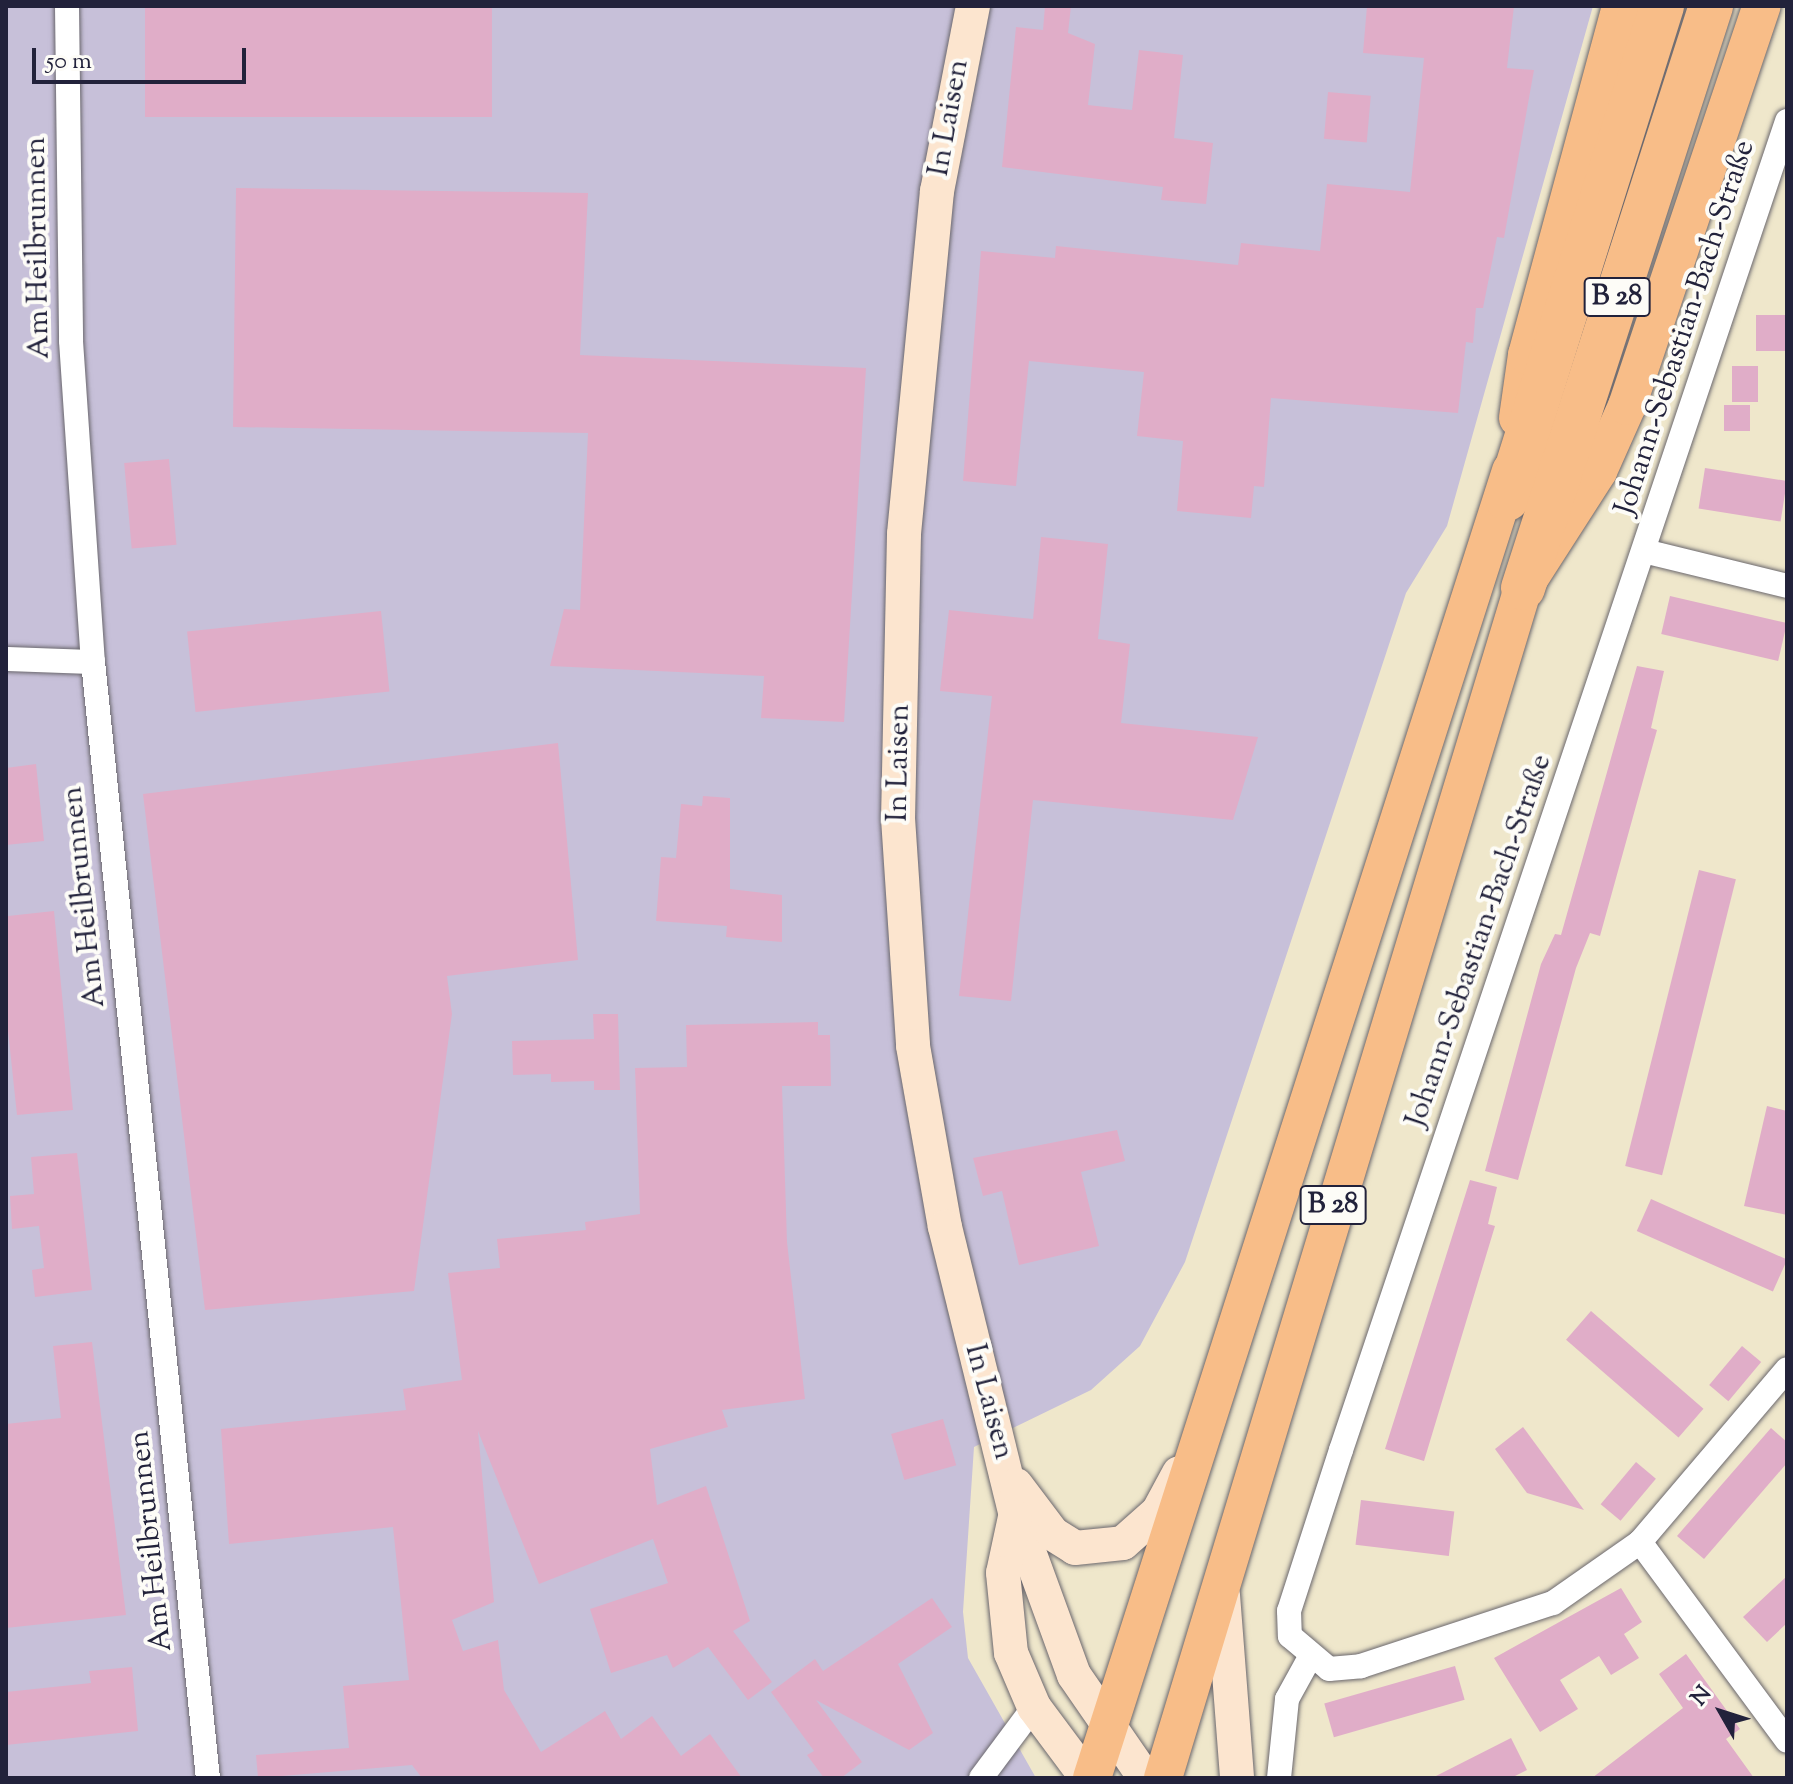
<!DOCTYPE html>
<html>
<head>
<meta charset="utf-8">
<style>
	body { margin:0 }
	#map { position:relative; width:1793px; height:1784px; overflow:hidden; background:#efe7cb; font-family:"Sorts Mill Goudy",serif }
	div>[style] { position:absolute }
	.industrial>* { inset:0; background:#c7c0d9 }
	.building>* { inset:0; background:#e0adc8; transform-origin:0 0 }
	.roads { filter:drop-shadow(0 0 2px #6a676d) drop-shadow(0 0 2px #6a676d) }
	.street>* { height:24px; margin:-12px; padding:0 12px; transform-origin:12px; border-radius:12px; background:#fff }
	.secondary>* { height:34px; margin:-17px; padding:0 17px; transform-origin:17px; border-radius:17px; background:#fce5cf }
	.primary>* { height:38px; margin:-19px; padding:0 19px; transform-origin:19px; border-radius:19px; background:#f8bd88 }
	.highway>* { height:44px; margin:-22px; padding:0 22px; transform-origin:22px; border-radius:22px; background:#f8bd88 }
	span { translate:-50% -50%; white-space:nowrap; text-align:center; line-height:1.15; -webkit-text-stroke:8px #fdfcf7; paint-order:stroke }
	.shield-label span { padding:2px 6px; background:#fdfcf7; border:2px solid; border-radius:6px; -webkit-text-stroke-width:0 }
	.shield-label { font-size:28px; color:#22223b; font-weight:700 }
	.street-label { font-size:30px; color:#22223b }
	.frame { position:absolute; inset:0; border:8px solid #22223b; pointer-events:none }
	.north { position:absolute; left:1681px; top:1672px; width:80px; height:80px; -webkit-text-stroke:6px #fdfcf7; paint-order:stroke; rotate:309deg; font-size:22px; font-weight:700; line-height:32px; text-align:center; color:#22223b }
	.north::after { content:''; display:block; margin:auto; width:28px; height:36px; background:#22223b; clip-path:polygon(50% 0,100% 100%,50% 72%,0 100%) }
	.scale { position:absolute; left:32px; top:48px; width:214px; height:36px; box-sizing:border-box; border:4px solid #22223b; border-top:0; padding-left:10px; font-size:24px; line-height:28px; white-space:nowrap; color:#22223b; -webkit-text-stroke:6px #fdfcf7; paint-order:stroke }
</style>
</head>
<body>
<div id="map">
	<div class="industrial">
		<div style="clip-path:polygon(6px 6px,1593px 6px,1447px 526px,1406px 593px,1185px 1262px,1140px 1346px,1091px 1390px,974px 1447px,963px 1612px,968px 1658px,1036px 1778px,6px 1778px)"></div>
	</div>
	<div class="building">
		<div style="left:145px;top:6px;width:347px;height:111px"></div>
		<div style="clip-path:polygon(1045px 6px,1071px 6px,1068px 33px,1095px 44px,1088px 105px,1132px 110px,1139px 50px,1183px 55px,1174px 138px,1213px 143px,1206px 204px,1161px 200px,1163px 187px,1002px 167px,1016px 27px,1043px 30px)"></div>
		<div style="clip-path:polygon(1367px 6px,1514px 6px,1507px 68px,1534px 70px,1504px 238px,1497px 237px,1483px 308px,1476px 308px,1473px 343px,1466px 342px,1458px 413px,1271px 398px,1264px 487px,1254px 486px,1251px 518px,1177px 511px,1183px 441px,1137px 436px,1144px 372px,1029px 361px,1016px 486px,963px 481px,981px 251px,1055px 258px,1056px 246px,1238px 265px,1241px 243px,1320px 251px,1327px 184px,1410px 192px,1424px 58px,1363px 53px)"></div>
		<div style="left:1328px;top:92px;width:43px;height:47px;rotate:5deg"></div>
		<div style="clip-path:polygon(236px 188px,588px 193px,580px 355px,866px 368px,844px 722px,761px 718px,764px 676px,550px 666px,564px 609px,580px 610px,588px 433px,233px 427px)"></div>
		<div style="left:1787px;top:315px;width:36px;height:31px;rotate:90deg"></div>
		<div style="left:1732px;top:366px;width:26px;height:36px"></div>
		<div style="left:1724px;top:405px;width:26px;height:26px"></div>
		<div style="left:169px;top:459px;width:86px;height:45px;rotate:85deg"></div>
		<div style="left:1705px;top:468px;width:83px;height:41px;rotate:9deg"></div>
		<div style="clip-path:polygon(1041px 537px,1108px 544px,1098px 639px,1130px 644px,1121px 723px,1258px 737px,1233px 820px,1033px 800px,1011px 1001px,959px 996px,992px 696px,940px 691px,949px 610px,1033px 619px)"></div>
		<div style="left:1670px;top:596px;width:120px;height:39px;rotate:13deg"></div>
		<div style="left:381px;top:611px;width:81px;height:195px;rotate:84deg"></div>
		<div style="clip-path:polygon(1637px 666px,1664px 671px,1651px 728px,1657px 730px,1600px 936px,1590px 933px,1576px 968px,1518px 1180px,1485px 1171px,1541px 964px,1555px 934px,1561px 935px)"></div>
		<div style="clip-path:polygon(558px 743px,578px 960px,447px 976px,452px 1014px,414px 1291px,205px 1310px,143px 794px)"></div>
		<div style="clip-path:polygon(36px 764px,44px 841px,6px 845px,6px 768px)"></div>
		<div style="clip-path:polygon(703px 796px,730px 798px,730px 889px,782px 895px,782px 942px,726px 937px,727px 926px,656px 921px,661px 857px,676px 858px,681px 804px,702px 806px)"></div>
		<div style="left:1699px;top:870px;width:38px;height:305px;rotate:14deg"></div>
		<div style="clip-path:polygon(54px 911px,73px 1110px,17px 1115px,6px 1012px,8px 916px)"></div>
		<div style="clip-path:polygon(593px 1014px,618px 1014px,620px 1090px,594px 1090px,594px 1081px,551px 1082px,551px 1074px,513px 1075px,512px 1041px,594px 1039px)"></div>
		<div style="clip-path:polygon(818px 1022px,818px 1035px,830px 1035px,831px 1086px,782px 1086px,787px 1242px,805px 1399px,722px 1410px,728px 1427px,650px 1449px,657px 1505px,706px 1486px,750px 1621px,733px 1631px,772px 1682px,748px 1700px,708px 1647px,673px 1668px,667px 1655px,611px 1673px,590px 1609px,668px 1583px,653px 1539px,539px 1584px,478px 1431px,494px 1602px,452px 1620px,463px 1651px,498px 1640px,504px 1690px,541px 1752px,605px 1711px,621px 1739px,652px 1716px,681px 1756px,710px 1734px,742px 1778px,422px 1778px,412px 1765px,258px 1778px,256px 1755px,349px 1748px,343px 1686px,409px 1680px,393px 1527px,229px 1544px,221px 1429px,406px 1410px,403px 1389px,462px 1380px,448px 1273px,500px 1268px,497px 1239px,586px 1230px,585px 1222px,640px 1214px,635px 1068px,687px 1067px,686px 1025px)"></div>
		<div style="clip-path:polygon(1767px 1106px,1787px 1111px,1787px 1215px,1744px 1206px)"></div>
		<div style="clip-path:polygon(1117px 1130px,1125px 1161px,1081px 1172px,1099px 1246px,1019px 1265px,1002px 1191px,983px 1196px,973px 1158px)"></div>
		<div style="clip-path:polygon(77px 1153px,92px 1290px,35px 1297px,32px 1270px,44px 1268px,39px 1226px,12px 1229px,10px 1196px,34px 1194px,31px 1157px)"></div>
		<div style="clip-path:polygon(1470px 1180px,1497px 1187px,1488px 1224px,1495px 1226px,1424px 1461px,1385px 1449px)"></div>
		<div style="left:1651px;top:1199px;width:149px;height:35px;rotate:24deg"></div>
		<div style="left:1591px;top:1311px;width:149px;height:38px;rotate:41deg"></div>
		<div style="clip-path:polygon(92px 1342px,126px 1615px,6px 1628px,6px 1424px,61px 1418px,53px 1346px)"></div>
		<div style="left:1742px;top:1346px;width:25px;height:51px;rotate:40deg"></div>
		<div style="left:943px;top:1419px;width:48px;height:54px;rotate:74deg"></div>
		<div style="clip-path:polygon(1523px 1427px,1548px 1461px,1584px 1510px,1527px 1493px,1495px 1449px)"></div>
		<div style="clip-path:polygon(1771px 1428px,1787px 1442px,1787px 1463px,1704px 1559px,1677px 1536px)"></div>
		<div style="left:1636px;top:1462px;width:26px;height:55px;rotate:40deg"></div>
		<div style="left:1361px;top:1500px;width:94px;height:45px;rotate:7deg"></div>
		<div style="clip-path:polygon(1787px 1576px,1787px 1623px,1767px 1642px,1743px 1617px)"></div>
		<div style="clip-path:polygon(1621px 1588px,1642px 1622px,1624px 1634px,1639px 1658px,1611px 1675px,1599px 1656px,1560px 1680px,1578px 1709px,1540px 1732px,1494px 1658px)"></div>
		<div style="clip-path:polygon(932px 1598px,952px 1627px,898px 1664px,933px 1733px,909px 1750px,816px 1700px,862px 1762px,841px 1778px,824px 1778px,807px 1755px,814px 1751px,771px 1692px,815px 1659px,823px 1671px)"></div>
		<div style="clip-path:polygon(1686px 1654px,1740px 1729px,1726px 1739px,1754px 1778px,1592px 1778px,1683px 1708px,1659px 1674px)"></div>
		<div style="left:1455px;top:1666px;width:35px;height:136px;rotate:74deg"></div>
		<div style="clip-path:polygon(132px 1667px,138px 1731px,6px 1745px,6px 1692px,91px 1683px,89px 1671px)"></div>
		<div style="clip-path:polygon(1511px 1738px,1527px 1770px,1511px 1778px,1432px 1778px)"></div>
	</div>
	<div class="roads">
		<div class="street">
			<div style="left:67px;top:6px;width:335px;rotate:89.3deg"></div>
			<div style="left:71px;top:341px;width:322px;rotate:86.1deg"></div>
			<div style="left:93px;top:662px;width:1122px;rotate:84.12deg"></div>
			<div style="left:1787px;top:121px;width:1402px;rotate:108.55deg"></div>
			<div style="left:1341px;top:1450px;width:169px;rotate:107.9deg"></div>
			<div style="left:1289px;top:1611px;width:25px;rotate:88deg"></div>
			<div style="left:1290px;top:1636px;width:51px;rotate:40.2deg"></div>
			<div style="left:1329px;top:1669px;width:32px;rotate:-5deg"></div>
			<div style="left:1361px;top:1666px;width:202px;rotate:-18.2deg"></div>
			<div style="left:1553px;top:1603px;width:106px;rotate:-35deg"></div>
			<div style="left:1640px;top:1542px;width:227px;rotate:-49.6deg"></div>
			<div style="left:1648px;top:552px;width:143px;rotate:13.7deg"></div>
			<div style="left:6px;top:659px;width:87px;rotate:2deg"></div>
			<div style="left:1640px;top:1542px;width:247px;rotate:53.5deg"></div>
			<div style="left:981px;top:1778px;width:89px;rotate:-53.3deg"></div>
			<div style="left:1279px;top:1778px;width:79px;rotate:-84.2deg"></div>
			<div style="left:1287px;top:1699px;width:46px;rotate:-61.2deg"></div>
		</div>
		<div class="secondary">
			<div style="left:973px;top:6px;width:188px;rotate:101deg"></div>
			<div style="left:937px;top:191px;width:345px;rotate:95.5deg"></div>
			<div style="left:904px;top:534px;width:284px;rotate:91.2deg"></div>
			<div style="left:898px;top:818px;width:228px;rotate:86.2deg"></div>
			<div style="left:913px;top:1046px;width:184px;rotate:80deg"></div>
			<div style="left:945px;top:1227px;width:294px;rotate:76.2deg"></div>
			<div style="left:1015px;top:1513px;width:172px;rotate:70deg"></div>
			<div style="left:1074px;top:1675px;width:125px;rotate:55.4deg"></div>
			<div style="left:1016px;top:1485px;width:61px;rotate:52.9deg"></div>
			<div style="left:1053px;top:1534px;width:26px;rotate:32deg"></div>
			<div style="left:1075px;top:1548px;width:48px;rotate:-5.9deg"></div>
			<div style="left:1123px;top:1543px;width:47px;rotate:-41.5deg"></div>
			<div style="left:1158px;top:1512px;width:44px;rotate:-61.7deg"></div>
			<div style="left:1015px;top:1517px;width:57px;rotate:102.1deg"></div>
			<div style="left:1003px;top:1573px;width:80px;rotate:84.3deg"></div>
			<div style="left:1011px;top:1653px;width:59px;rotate:66.9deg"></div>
			<div style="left:1034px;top:1707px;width:89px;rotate:53.3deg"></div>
			<div style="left:1223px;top:1595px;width:184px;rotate:85.6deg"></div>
		</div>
		<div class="primary">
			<div style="left:1518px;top:418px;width:64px;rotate:-81.9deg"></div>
			<div style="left:1527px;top:355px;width:361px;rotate:-74.9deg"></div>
			<div style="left:1092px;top:1778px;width:1373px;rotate:-72.23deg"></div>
			<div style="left:1163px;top:1778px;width:1243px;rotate:-73.17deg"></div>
			<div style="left:1523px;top:588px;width:139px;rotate:-57.3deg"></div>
			<div style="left:1598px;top:471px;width:71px;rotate:-66deg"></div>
			<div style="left:1627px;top:406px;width:422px;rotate:-71.4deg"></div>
		</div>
		<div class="highway">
			<div style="left:1507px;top:499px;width:517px;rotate:-72.55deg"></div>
			<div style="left:1523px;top:588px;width:612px;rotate:-72.1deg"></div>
		</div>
	</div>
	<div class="shield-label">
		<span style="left:1617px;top:297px">B 28</span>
		<span style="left:1333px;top:1205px">B 28</span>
	</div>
	<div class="street-label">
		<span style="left:950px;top:118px;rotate:-80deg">In Laisen</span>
		<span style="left:39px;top:248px;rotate:-91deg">Am Heilbrunnen</span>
		<span style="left:1686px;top:328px;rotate:-72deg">Johann-Sebastian-Bach-Straße</span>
		<span style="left:900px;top:763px;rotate:-89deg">In Laisen</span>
		<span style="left:85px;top:897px;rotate:-96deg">Am Heilbrunnen</span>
		<span style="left:1480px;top:941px;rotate:-71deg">Johann-Sebastian-Bach-Straße</span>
		<span style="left:988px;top:1402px;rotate:75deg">In Laisen</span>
		<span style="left:152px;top:1541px;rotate:-96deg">Am Heilbrunnen</span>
	</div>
	<div class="frame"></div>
	<div class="north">N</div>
	<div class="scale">50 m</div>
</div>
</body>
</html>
